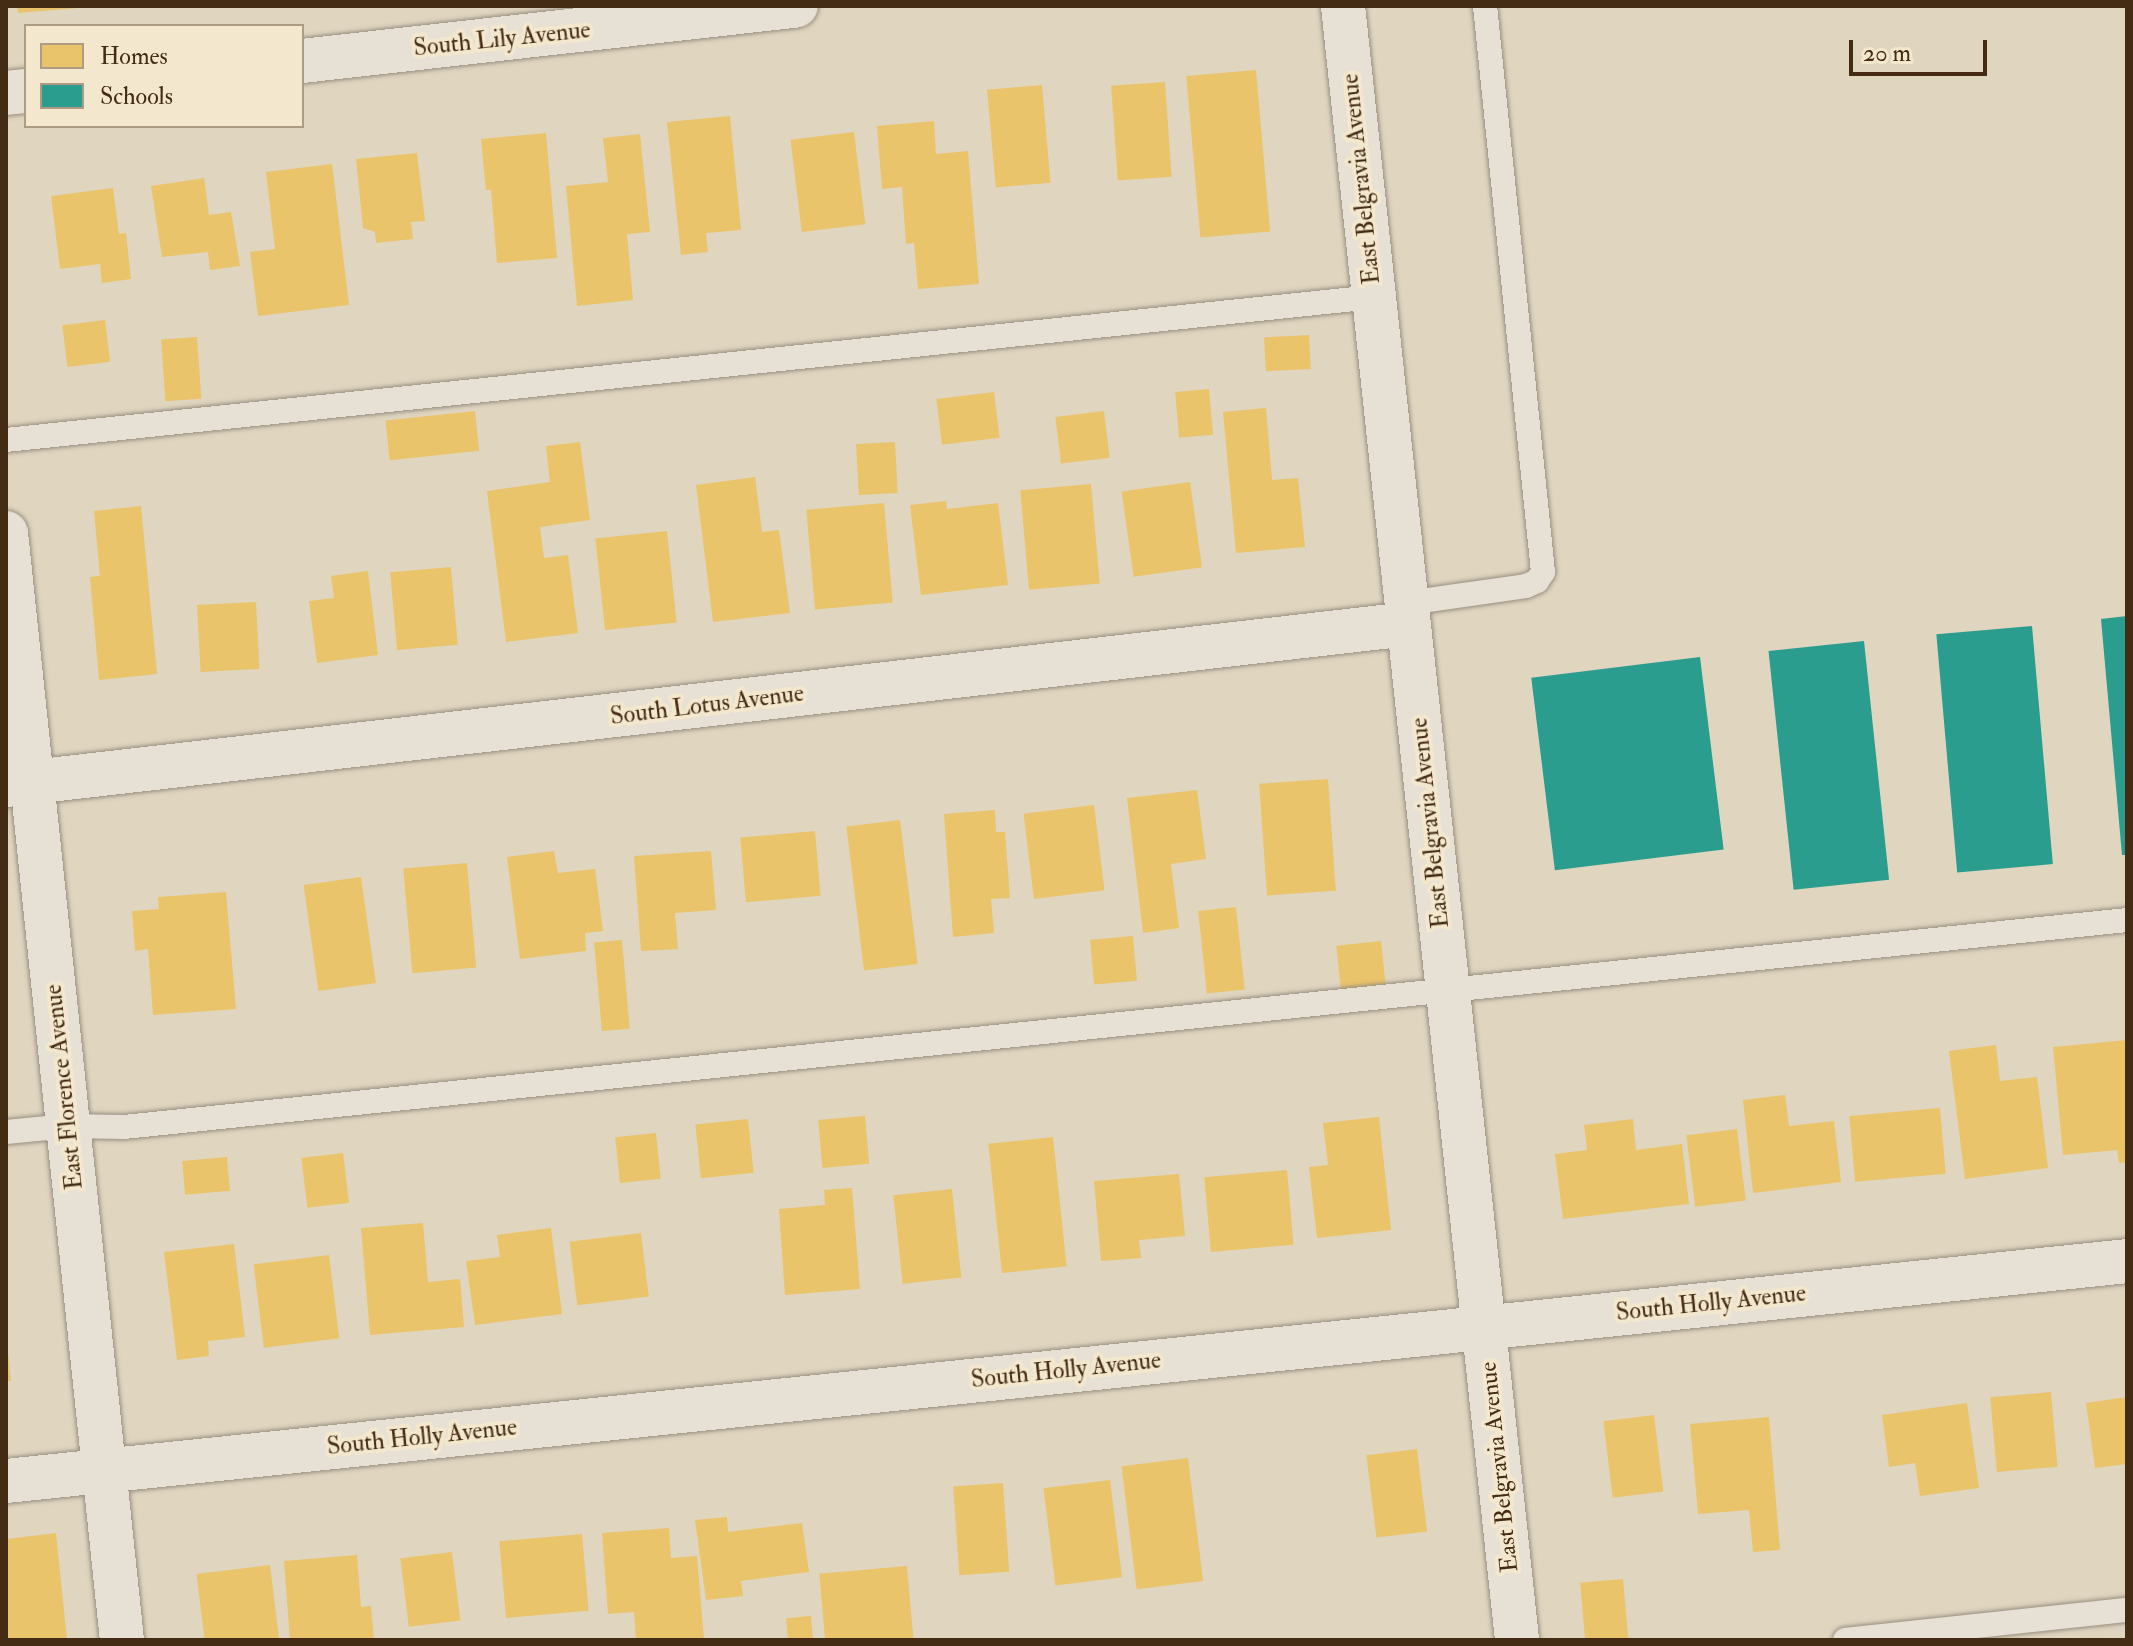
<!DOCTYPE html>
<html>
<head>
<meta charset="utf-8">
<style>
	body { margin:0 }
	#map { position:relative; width:2133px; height:1646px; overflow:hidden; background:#e0d5bf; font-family:"IM FELL Double Pica",serif }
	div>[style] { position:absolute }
	.homes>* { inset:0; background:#e9c46a; transform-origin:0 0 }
	.schools>* { inset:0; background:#2a9d8f; transform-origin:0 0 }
	.roads { filter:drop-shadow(0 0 2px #988f80) drop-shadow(0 0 2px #988f80) }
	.service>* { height:24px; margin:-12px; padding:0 12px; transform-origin:12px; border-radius:12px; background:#e6e0d5 }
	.minor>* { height:44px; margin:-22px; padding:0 22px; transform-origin:22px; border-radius:22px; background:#e6e0d5 }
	span { translate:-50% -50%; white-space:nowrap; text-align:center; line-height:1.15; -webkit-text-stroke:8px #f3e7cd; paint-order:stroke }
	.street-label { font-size:24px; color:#442b13 }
	.frame { position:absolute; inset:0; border:8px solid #442b13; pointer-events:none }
	.legend { position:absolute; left:24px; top:24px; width:280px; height:104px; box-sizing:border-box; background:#f3e7cd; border:2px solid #ad9c83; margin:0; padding:10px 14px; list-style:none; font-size:24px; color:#442b13 }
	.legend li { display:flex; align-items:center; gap:16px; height:40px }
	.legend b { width:40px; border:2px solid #ad9c83 }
	.scale { position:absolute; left:1849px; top:40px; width:138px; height:36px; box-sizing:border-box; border:4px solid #442b13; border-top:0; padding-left:10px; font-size:24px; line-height:28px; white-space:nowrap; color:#442b13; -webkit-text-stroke:6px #f3e7cd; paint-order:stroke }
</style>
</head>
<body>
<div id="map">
	<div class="homes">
		<div style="clip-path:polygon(17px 6px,78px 6px,78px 8px,18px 13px)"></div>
		<div style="left:1256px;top:70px;width:162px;height:70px;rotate:85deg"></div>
		<div style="left:1165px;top:82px;width:95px;height:54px;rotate:86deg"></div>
		<div style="left:1042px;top:85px;width:98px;height:55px;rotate:85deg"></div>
		<div style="clip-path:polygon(730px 116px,741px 230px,706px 233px,708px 252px,681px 255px,667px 122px)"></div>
		<div style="clip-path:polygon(934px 121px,936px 154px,968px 151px,979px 284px,918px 289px,914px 243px,906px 244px,902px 187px,882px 189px,877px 126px)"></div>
		<div style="left:854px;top:132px;width:93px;height:64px;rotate:83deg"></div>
		<div style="clip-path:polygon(546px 133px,557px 258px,497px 263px,491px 190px,486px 190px,481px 139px)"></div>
		<div style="clip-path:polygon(640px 134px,650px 232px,627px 234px,633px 300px,577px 306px,566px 186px,608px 182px,603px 138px)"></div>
		<div style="clip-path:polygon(417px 153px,425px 221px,411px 222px,413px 239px,376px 243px,375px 232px,363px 228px,356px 159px)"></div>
		<div style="clip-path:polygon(332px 164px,349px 305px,258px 316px,250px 252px,275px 249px,266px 172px)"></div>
		<div style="clip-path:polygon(204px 178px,209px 215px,231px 212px,240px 266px,210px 270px,208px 252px,162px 257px,151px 186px)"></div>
		<div style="clip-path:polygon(113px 188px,119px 234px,126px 233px,131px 279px,102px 283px,100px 264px,60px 269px,51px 196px)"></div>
		<div style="left:105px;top:320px;width:42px;height:43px;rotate:83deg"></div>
		<div style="left:1309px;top:335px;width:34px;height:45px;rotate:87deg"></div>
		<div style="left:197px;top:337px;width:62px;height:36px;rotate:86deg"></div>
		<div style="left:1209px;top:389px;width:46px;height:34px;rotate:85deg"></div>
		<div style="left:994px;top:392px;width:46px;height:58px;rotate:83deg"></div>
		<div style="clip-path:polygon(1266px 408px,1272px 480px,1298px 478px,1305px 547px,1236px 553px,1223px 412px)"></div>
		<div style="left:475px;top:411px;width:40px;height:90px;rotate:84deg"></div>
		<div style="left:1104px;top:411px;width:47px;height:49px;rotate:83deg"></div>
		<div style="clip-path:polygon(580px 442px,590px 520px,540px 527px,544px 558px,568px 555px,578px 633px,506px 642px,487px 491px,550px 482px,546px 446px)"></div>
		<div style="left:895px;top:442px;width:51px;height:39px;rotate:87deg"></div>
		<div style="clip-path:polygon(755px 477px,762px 532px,779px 530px,790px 613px,713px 622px,696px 485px)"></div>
		<div style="left:1190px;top:482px;width:86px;height:69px;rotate:82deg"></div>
		<div style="left:1091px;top:484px;width:100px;height:71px;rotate:85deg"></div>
		<div style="clip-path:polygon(946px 501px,947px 509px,998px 503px,1008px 585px,921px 595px,910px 505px)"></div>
		<div style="left:884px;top:503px;width:100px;height:78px;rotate:85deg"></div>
		<div style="clip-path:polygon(141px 506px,157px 674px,99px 680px,90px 577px,100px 576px,94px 511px)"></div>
		<div style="left:667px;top:531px;width:92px;height:72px;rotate:84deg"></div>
		<div style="left:451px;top:567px;width:78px;height:61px;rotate:85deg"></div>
		<div style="clip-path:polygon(368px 571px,378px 655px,317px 663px,309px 601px,334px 598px,331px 576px)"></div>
		<div style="left:256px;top:602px;width:67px;height:59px;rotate:87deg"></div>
		<div style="left:1328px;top:779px;width:112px;height:69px;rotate:86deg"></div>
		<div style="clip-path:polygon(1197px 790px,1206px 859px,1171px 864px,1179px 928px,1143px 933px,1127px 798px)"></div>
		<div style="left:1094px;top:805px;width:86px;height:71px;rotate:83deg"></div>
		<div style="clip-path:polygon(995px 810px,996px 832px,1005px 832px,1010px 898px,991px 899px,994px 933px,953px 937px,944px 814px)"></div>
		<div style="left:900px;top:820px;width:145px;height:54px;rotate:83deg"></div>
		<div style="left:815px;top:831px;width:65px;height:75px;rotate:85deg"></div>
		<div style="clip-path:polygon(554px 851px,558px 873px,595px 869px,603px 931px,585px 933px,586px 951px,520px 959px,507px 857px)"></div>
		<div style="clip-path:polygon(711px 851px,716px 910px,675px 913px,678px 949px,641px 951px,634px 856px)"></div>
		<div style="left:467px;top:863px;width:105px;height:64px;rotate:85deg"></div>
		<div style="left:361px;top:877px;width:107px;height:58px;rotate:82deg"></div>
		<div style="clip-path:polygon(226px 892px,236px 1009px,153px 1015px,148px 949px,135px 951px,132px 911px,159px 909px,158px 897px)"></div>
		<div style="left:1236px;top:907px;width:83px;height:38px;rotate:84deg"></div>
		<div style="left:1133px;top:936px;width:45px;height:43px;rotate:85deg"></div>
		<div style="left:622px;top:940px;width:89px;height:28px;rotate:85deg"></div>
		<div style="left:1381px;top:941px;width:46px;height:45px;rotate:84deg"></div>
		<div style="clip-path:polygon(2127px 1040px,2127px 1162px,2119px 1163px,2117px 1150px,2063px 1155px,2053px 1047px)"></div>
		<div style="clip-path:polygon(1996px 1045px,2000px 1081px,2037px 1077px,2048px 1168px,1965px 1179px,1949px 1051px)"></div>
		<div style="clip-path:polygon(1785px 1095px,1789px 1126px,1834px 1121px,1841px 1182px,1753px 1193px,1743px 1100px)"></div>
		<div style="left:1940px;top:1108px;width:66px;height:91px;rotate:85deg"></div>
		<div style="left:865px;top:1116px;width:48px;height:47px;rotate:85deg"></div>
		<div style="clip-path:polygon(1379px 1117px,1391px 1230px,1317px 1238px,1309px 1167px,1328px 1165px,1323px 1123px)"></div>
		<div style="left:748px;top:1119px;width:54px;height:53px;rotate:84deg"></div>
		<div style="clip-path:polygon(1633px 1119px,1636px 1150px,1682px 1144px,1689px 1204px,1563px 1219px,1555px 1154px,1587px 1150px,1584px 1125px)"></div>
		<div style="left:1737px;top:1129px;width:72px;height:51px;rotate:83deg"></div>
		<div style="left:656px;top:1133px;width:46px;height:41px;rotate:84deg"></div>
		<div style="left:1053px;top:1137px;width:130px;height:65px;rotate:84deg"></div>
		<div style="left:343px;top:1153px;width:50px;height:42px;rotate:83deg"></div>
		<div style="left:227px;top:1157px;width:34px;height:45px;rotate:85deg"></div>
		<div style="left:1287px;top:1170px;width:75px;height:83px;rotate:85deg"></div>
		<div style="clip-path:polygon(1179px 1174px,1185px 1236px,1139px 1240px,1141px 1258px,1101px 1261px,1094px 1181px)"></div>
		<div style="clip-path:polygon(852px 1188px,860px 1289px,785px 1295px,779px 1209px,825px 1205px,824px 1190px)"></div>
		<div style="left:952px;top:1189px;width:89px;height:59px;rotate:84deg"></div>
		<div style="clip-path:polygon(423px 1223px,428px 1282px,460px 1279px,464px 1327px,370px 1335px,361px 1228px)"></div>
		<div style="clip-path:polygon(551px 1228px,562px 1314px,475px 1325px,466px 1261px,500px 1257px,497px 1235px)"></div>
		<div style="left:641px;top:1233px;width:64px;height:72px;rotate:83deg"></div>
		<div style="clip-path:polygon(234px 1244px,245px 1337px,208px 1341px,209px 1356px,177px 1360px,164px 1252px)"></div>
		<div style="left:329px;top:1255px;width:84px;height:76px;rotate:83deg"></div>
		<div style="clip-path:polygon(6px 1332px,11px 1381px,6px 1381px)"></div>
		<div style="left:2051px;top:1392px;width:75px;height:61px;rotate:85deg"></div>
		<div style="clip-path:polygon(2127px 1397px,2127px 1464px,2095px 1468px,2086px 1403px)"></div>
		<div style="clip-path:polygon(1967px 1403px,1979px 1488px,1920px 1496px,1915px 1463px,1889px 1467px,1882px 1415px)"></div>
		<div style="left:1654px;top:1415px;width:77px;height:51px;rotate:83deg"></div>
		<div style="clip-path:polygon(1769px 1417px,1780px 1550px,1753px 1552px,1749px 1510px,1698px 1514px,1690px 1424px)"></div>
		<div style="left:1417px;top:1449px;width:83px;height:51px;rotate:83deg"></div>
		<div style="left:1188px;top:1458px;width:124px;height:67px;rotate:83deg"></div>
		<div style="left:1110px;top:1480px;width:98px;height:67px;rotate:83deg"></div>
		<div style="left:1003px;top:1483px;width:89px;height:50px;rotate:86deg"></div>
		<div style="clip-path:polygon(727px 1517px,728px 1532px,802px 1523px,809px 1572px,741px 1581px,743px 1596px,706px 1600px,695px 1520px)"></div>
		<div style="clip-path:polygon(669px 1528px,671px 1558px,697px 1556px,704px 1640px,636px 1640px,634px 1612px,608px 1614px,602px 1533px)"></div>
		<div style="clip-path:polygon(56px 1533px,67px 1640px,6px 1640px,6px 1539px)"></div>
		<div style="left:582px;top:1534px;width:77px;height:83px;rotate:85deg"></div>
		<div style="left:452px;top:1552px;width:69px;height:52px;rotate:83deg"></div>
		<div style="clip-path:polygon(357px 1555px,361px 1607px,371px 1606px,374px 1640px,290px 1640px,284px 1561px)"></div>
		<div style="left:270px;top:1565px;width:76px;height:74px;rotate:83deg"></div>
		<div style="left:907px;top:1566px;width:74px;height:88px;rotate:85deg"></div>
		<div style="left:1623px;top:1579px;width:60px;height:43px;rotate:85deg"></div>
		<div style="left:811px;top:1616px;width:24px;height:25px;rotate:85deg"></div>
	</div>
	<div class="schools">
		<div style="clip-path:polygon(2127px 616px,2127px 855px,2122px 855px,2101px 619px)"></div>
		<div style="left:2032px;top:626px;width:239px;height:96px;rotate:85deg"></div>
		<div style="left:1864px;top:641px;width:240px;height:96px;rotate:84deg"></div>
		<div style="left:1700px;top:657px;width:194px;height:170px;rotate:83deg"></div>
	</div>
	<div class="roads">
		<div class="service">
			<div style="left:6px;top:440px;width:1375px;rotate:-5.97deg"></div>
			<div style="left:1407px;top:603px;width:120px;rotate:-8.1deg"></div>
			<div style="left:1526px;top:586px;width:12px;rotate:-24deg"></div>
			<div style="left:1537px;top:581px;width:11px;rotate:-56deg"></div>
			<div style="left:1543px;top:572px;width:569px;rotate:-95.85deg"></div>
			<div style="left:6px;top:1132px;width:62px;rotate:-5.5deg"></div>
			<div style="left:68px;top:1126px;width:56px;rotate:1deg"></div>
			<div style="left:124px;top:1127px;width:2014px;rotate:-5.9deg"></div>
			<div style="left:1845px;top:1640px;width:284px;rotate:-6.1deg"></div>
		</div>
		<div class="minor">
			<div style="left:1343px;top:6px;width:1643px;rotate:83.92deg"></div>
			<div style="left:302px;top:61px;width:497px;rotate:-6.4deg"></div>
			<div style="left:6px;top:93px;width:20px;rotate:-6deg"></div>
			<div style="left:6px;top:533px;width:1113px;rotate:84.02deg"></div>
			<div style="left:6px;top:785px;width:1412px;rotate:-6.55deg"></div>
			<div style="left:6px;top:1481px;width:2132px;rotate:-5.92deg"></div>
		</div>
	</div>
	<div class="street-label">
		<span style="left:502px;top:39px;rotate:-6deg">South Lily Avenue</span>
		<span style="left:1361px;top:179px;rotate:-96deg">East Belgravia Avenue</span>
		<span style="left:707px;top:705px;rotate:-7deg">South Lotus Avenue</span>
		<span style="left:1430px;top:823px;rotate:-96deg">East Belgravia Avenue</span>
		<span style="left:64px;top:1087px;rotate:-96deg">East Florence Avenue</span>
		<span style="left:1711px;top:1303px;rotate:-6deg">South Holly Avenue</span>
		<span style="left:1066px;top:1370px;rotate:-6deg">South Holly Avenue</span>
		<span style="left:422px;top:1437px;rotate:-6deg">South Holly Avenue</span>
		<span style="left:1499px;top:1467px;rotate:-96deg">East Belgravia Avenue</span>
	</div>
	<div class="frame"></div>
	<ul class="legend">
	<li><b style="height:22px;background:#e9c46a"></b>Homes</li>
	<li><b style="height:22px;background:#2a9d8f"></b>Schools</li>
	</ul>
	<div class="scale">20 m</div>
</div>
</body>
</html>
